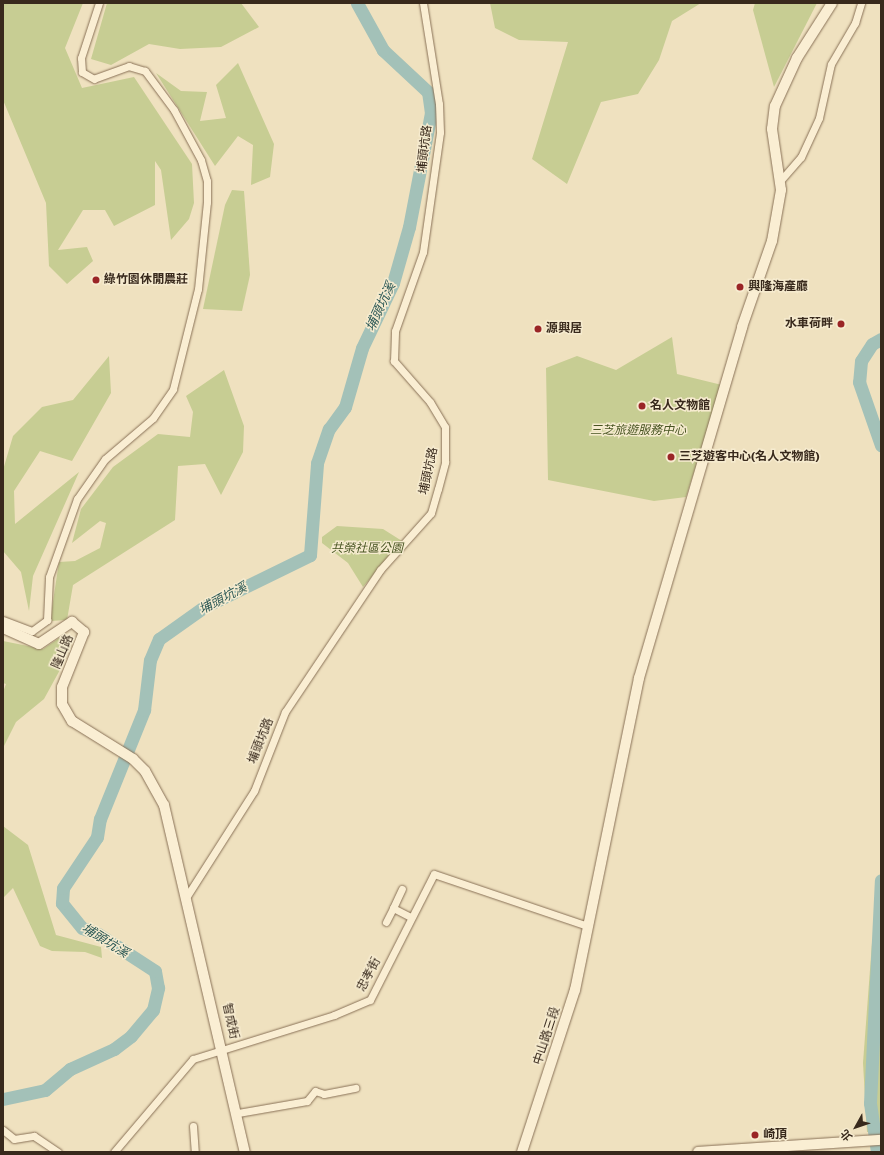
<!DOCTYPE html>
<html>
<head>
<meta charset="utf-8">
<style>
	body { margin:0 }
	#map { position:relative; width:884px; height:1155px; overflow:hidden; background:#efe1bf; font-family:"Roboto Serif","Noto Sans TC",serif }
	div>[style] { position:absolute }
	.green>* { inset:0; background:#c7cd93 }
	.river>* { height:13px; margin:-6.5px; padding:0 6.5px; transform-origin:6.5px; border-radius:6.5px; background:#a3c1b8 }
	.roads { filter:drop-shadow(0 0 1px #897157) drop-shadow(0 0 1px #897157) }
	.street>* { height:7px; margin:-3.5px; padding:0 3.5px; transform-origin:3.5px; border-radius:3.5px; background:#faeed3 }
	.secondary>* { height:10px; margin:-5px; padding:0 5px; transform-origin:5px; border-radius:5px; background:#faeed3 }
	.dots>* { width:11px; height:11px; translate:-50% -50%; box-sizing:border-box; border:2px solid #f6ebcf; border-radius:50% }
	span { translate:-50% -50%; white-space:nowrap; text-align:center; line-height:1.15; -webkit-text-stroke:3px #f6ebcf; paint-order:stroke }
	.street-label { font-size:12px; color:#38291c }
	.poi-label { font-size:12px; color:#38291c; font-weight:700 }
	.left { translate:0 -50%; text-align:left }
	.right { translate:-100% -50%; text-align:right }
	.park-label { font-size:12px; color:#485522; font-style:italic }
	.water-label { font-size:13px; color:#2b5855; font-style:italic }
	.frame { position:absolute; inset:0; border:4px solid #38291c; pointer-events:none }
	.north { position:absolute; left:836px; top:1107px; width:40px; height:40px; -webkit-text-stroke:3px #f6ebcf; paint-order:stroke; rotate:230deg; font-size:11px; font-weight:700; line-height:16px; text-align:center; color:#38291c }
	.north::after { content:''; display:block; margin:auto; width:14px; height:18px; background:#38291c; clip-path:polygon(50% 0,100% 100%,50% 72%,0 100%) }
</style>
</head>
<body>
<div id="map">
	<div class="green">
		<div style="clip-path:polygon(3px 3px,83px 3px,65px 48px,82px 88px,134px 77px,192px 164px,194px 203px,189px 219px,171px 240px,161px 170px,155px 161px,155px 205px,114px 226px,105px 210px,83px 210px,58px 250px,87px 247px,93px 261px,67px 284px,49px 266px,46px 203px,3px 100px)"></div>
		<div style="clip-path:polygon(107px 3px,241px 3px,259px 27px,221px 47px,180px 49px,149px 44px,111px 65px,91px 59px)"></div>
		<div style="clip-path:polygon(490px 3px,701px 3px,672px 21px,659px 60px,638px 94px,601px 102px,567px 184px,532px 159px,568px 42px,519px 40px,495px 28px)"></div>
		<div style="clip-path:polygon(755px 3px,817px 3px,774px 87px,753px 10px)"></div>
		<div style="clip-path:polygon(238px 63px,274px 144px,270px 177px,251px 185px,253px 145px,238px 136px,215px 166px,156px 73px,181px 91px,207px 92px,200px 121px,226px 118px,216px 85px)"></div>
		<div style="clip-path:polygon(232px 190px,244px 191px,250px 275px,242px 311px,203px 309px,225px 205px)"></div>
		<div style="clip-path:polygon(672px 337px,677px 374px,722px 385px,686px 497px,654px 501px,548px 480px,546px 368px,577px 356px,616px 370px)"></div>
		<div style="clip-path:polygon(109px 356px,111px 393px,72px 461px,40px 451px,14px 491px,15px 524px,79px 472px,33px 576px,29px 611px,21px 572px,3px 551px,3px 470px,13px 436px,42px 407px,73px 400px)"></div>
		<div style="clip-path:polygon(224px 370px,244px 426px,243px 452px,221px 495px,205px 464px,178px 466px,175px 520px,73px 585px,67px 620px,50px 621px,59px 562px,75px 561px,100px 548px,106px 523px,100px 521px,72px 543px,81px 509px,113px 467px,158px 434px,190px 437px,193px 412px,186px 396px)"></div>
		<div style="clip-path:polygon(337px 526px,383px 529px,402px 541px,363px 587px,348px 563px,322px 543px,322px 537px)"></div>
		<div style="clip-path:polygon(62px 636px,73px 637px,61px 668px,44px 699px,16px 722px,3px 748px,3px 692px,6px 684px,3px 683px,3px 641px,43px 649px)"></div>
		<div style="clip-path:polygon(3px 826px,28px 845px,56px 935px,101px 947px,102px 958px,85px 952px,52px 951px,40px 946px,13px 888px,3px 898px)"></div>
		<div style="clip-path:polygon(872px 943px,881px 944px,881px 1131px,867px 1132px,863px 1063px)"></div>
	</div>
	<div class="river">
		<div style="left:881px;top:339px;width:10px;rotate:151deg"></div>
		<div style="left:872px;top:344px;width:20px;rotate:123deg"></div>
		<div style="left:861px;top:361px;width:21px;rotate:95deg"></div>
		<div style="left:859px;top:382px;width:67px;rotate:70.8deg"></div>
		<div style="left:3px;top:1099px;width:43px;rotate:-12.1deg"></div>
		<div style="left:45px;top:1090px;width:33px;rotate:-40deg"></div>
		<div style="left:70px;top:1069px;width:48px;rotate:-24.4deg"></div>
		<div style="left:114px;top:1049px;width:21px;rotate:-37deg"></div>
		<div style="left:131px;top:1036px;width:34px;rotate:-50deg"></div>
		<div style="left:153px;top:1010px;width:23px;rotate:-77deg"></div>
		<div style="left:158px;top:988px;width:17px;rotate:-100deg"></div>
		<div style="left:155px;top:971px;width:68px;rotate:-147deg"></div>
		<div style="left:98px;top:934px;width:17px;rotate:-159deg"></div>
		<div style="left:82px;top:928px;width:32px;rotate:-129deg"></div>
		<div style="left:62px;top:903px;width:15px;rotate:-86deg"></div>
		<div style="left:63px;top:888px;width:61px;rotate:-56.3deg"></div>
		<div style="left:97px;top:837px;width:18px;rotate:-81deg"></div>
		<div style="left:100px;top:819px;width:118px;rotate:-68deg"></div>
		<div style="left:144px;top:710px;width:50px;rotate:-83.2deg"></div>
		<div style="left:150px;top:660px;width:23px;rotate:-67deg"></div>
		<div style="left:159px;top:639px;width:55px;rotate:-35.4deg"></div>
		<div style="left:204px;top:607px;width:118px;rotate:-26.1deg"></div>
		<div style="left:310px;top:555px;width:92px;rotate:-85.6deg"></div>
		<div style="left:317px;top:463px;width:36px;rotate:-71deg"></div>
		<div style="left:329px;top:429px;width:27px;rotate:-54deg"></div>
		<div style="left:345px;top:407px;width:61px;rotate:-73.9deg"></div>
		<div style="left:362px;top:348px;width:72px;rotate:-64.5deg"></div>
		<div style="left:393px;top:283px;width:58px;rotate:-74.1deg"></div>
		<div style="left:409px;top:227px;width:116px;rotate:-79.1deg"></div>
		<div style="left:431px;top:113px;width:21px;rotate:-98deg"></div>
		<div style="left:428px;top:92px;width:62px;rotate:-137deg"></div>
		<div style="left:383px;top:50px;width:54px;rotate:-119deg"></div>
		<div style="left:877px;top:1152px;width:49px;rotate:-98.1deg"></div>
		<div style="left:870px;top:1103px;width:223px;rotate:-87.2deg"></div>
	</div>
	<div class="roads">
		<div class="street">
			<div style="left:780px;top:181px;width:32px;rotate:-49deg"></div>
			<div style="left:801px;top:157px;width:43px;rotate:-65.2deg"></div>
			<div style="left:819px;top:118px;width:55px;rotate:-77.5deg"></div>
			<div style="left:831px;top:64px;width:48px;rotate:-59.7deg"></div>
			<div style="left:855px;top:23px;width:21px;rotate:-73deg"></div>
			<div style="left:3px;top:620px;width:31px;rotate:21deg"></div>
			<div style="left:32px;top:631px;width:19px;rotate:-36deg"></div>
			<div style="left:47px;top:620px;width:43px;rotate:-87.3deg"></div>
			<div style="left:49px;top:577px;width:83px;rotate:-70.3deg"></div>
			<div style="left:77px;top:499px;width:49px;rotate:-55deg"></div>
			<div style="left:105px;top:459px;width:63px;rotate:-40.5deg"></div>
			<div style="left:153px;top:418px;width:35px;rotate:-55deg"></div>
			<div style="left:173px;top:389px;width:103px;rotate:-76deg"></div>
			<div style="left:198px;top:289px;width:87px;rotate:-84.1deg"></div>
			<div style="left:207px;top:202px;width:21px;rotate:-90deg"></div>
			<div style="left:207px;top:181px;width:22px;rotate:-106deg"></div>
			<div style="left:201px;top:160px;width:57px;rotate:-118.4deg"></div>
			<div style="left:174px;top:110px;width:49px;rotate:-126.6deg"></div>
			<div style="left:145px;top:71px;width:17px;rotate:-163deg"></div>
			<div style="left:129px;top:66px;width:37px;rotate:160deg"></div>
			<div style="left:94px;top:79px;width:14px;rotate:-150deg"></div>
			<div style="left:82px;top:72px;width:14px;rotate:-94deg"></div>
			<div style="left:81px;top:58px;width:58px;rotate:-71.9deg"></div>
			<div style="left:187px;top:896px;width:125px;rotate:-57.5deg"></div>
			<div style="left:254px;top:791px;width:85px;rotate:-68.6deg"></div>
			<div style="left:285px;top:712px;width:171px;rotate:-56.2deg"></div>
			<div style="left:380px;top:570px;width:76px;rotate:-48.2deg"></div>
			<div style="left:431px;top:513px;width:25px;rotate:-74deg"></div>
			<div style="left:438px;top:489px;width:28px;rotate:-75deg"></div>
			<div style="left:445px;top:462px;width:35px;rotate:-90deg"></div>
			<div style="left:445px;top:427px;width:29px;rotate:-121deg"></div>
			<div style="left:430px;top:402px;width:55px;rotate:-131.3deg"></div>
			<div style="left:394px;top:361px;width:30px;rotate:-88deg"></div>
			<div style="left:395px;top:331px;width:84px;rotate:-70.5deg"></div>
			<div style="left:423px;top:252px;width:121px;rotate:-81.9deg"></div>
			<div style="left:440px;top:132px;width:28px;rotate:-92deg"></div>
			<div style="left:439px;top:104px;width:102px;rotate:-99deg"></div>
			<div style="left:393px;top:908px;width:21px;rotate:-65deg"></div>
			<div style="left:386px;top:922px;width:16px;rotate:-63deg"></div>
			<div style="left:393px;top:908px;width:20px;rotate:27deg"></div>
			<div style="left:238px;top:1113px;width:70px;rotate:-9.9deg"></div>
			<div style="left:307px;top:1101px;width:13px;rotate:-51deg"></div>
			<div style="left:315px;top:1091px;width:9px;rotate:18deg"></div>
			<div style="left:324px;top:1094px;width:32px;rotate:-11deg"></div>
			<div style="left:193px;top:1126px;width:26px;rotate:86deg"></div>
			<div style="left:3px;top:1130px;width:14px;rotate:39deg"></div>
			<div style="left:14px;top:1139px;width:20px;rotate:-9deg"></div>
			<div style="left:34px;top:1136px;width:29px;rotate:34deg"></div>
			<div style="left:114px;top:1152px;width:122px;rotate:-49.7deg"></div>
			<div style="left:193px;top:1059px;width:148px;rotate:-17.3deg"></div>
			<div style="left:334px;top:1015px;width:39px;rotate:-23deg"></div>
			<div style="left:370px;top:1000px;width:141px;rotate:-63.1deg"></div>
			<div style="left:434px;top:874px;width:163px;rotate:18.7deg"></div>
		</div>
		<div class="secondary">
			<div style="left:3px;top:628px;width:39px;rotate:24deg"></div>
			<div style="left:39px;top:644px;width:40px;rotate:-34deg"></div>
			<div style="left:72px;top:622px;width:16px;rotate:40deg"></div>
			<div style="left:84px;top:632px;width:59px;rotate:111.8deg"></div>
			<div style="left:62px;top:687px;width:17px;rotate:90deg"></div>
			<div style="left:62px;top:704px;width:20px;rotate:60deg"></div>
			<div style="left:72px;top:721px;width:72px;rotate:31.9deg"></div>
			<div style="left:133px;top:759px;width:17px;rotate:45deg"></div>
			<div style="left:145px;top:771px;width:39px;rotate:61deg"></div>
			<div style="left:164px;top:805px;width:356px;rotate:76.9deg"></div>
			<div style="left:522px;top:1152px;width:170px;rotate:-71.9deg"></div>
			<div style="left:575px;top:990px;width:318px;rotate:-78.4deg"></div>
			<div style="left:639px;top:678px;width:366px;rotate:-73.6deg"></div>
			<div style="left:742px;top:327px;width:91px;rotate:-70.8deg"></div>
			<div style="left:772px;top:241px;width:52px;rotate:-80deg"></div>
			<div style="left:781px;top:190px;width:62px;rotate:-98.4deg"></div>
			<div style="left:772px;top:129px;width:23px;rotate:-83deg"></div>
			<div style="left:775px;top:106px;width:53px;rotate:-65.4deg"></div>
			<div style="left:797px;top:58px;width:65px;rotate:-57.5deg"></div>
			<div style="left:698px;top:1152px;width:183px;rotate:-3.8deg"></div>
		</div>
	</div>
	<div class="dots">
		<div style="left:96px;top:280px;background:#9a2526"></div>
		<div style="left:740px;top:287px;background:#9a2526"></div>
		<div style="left:841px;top:324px;background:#9a2526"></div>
		<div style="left:538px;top:329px;background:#9a2526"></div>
		<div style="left:642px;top:406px;background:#9a2526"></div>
		<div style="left:671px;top:457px;background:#9a2526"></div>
		<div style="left:755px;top:1135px;background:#9a2526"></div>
	</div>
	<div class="street-label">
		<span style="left:425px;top:149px;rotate:-83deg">埔頭坑路</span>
		<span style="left:429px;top:471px;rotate:-78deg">埔頭坑路</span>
		<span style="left:63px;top:652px;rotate:-67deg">隆山路</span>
		<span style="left:261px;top:741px;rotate:-68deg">埔頭坑路</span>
		<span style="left:369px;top:975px;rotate:-62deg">忠孝街</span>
		<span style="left:230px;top:1021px;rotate:78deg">智成街</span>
		<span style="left:547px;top:1036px;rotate:-72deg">中山路三段</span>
	</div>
	<div class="poi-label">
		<span class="left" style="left:104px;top:280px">綠竹園休閒農莊</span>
		<span class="left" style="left:748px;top:287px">興隆海產廳</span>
		<span class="right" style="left:833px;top:324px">水車荷畔</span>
		<span class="left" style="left:546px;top:329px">源興居</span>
		<span class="left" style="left:650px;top:406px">名人文物館</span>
		<span class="left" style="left:679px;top:457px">三芝遊客中心(名人文物館)</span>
		<span class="left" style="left:763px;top:1135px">崎頂</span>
	</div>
	<div class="park-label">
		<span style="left:638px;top:431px">三芝旅遊服務中心</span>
		<span style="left:367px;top:549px">共榮社區公園</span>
	</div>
	<div class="water-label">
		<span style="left:381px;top:307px;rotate:-65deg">埔頭坑溪</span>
		<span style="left:223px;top:599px;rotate:-28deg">埔頭坑溪</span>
		<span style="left:105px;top:941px;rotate:32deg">埔頭坑溪</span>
	</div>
	<div class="frame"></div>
	<div class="north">北</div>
</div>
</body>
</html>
